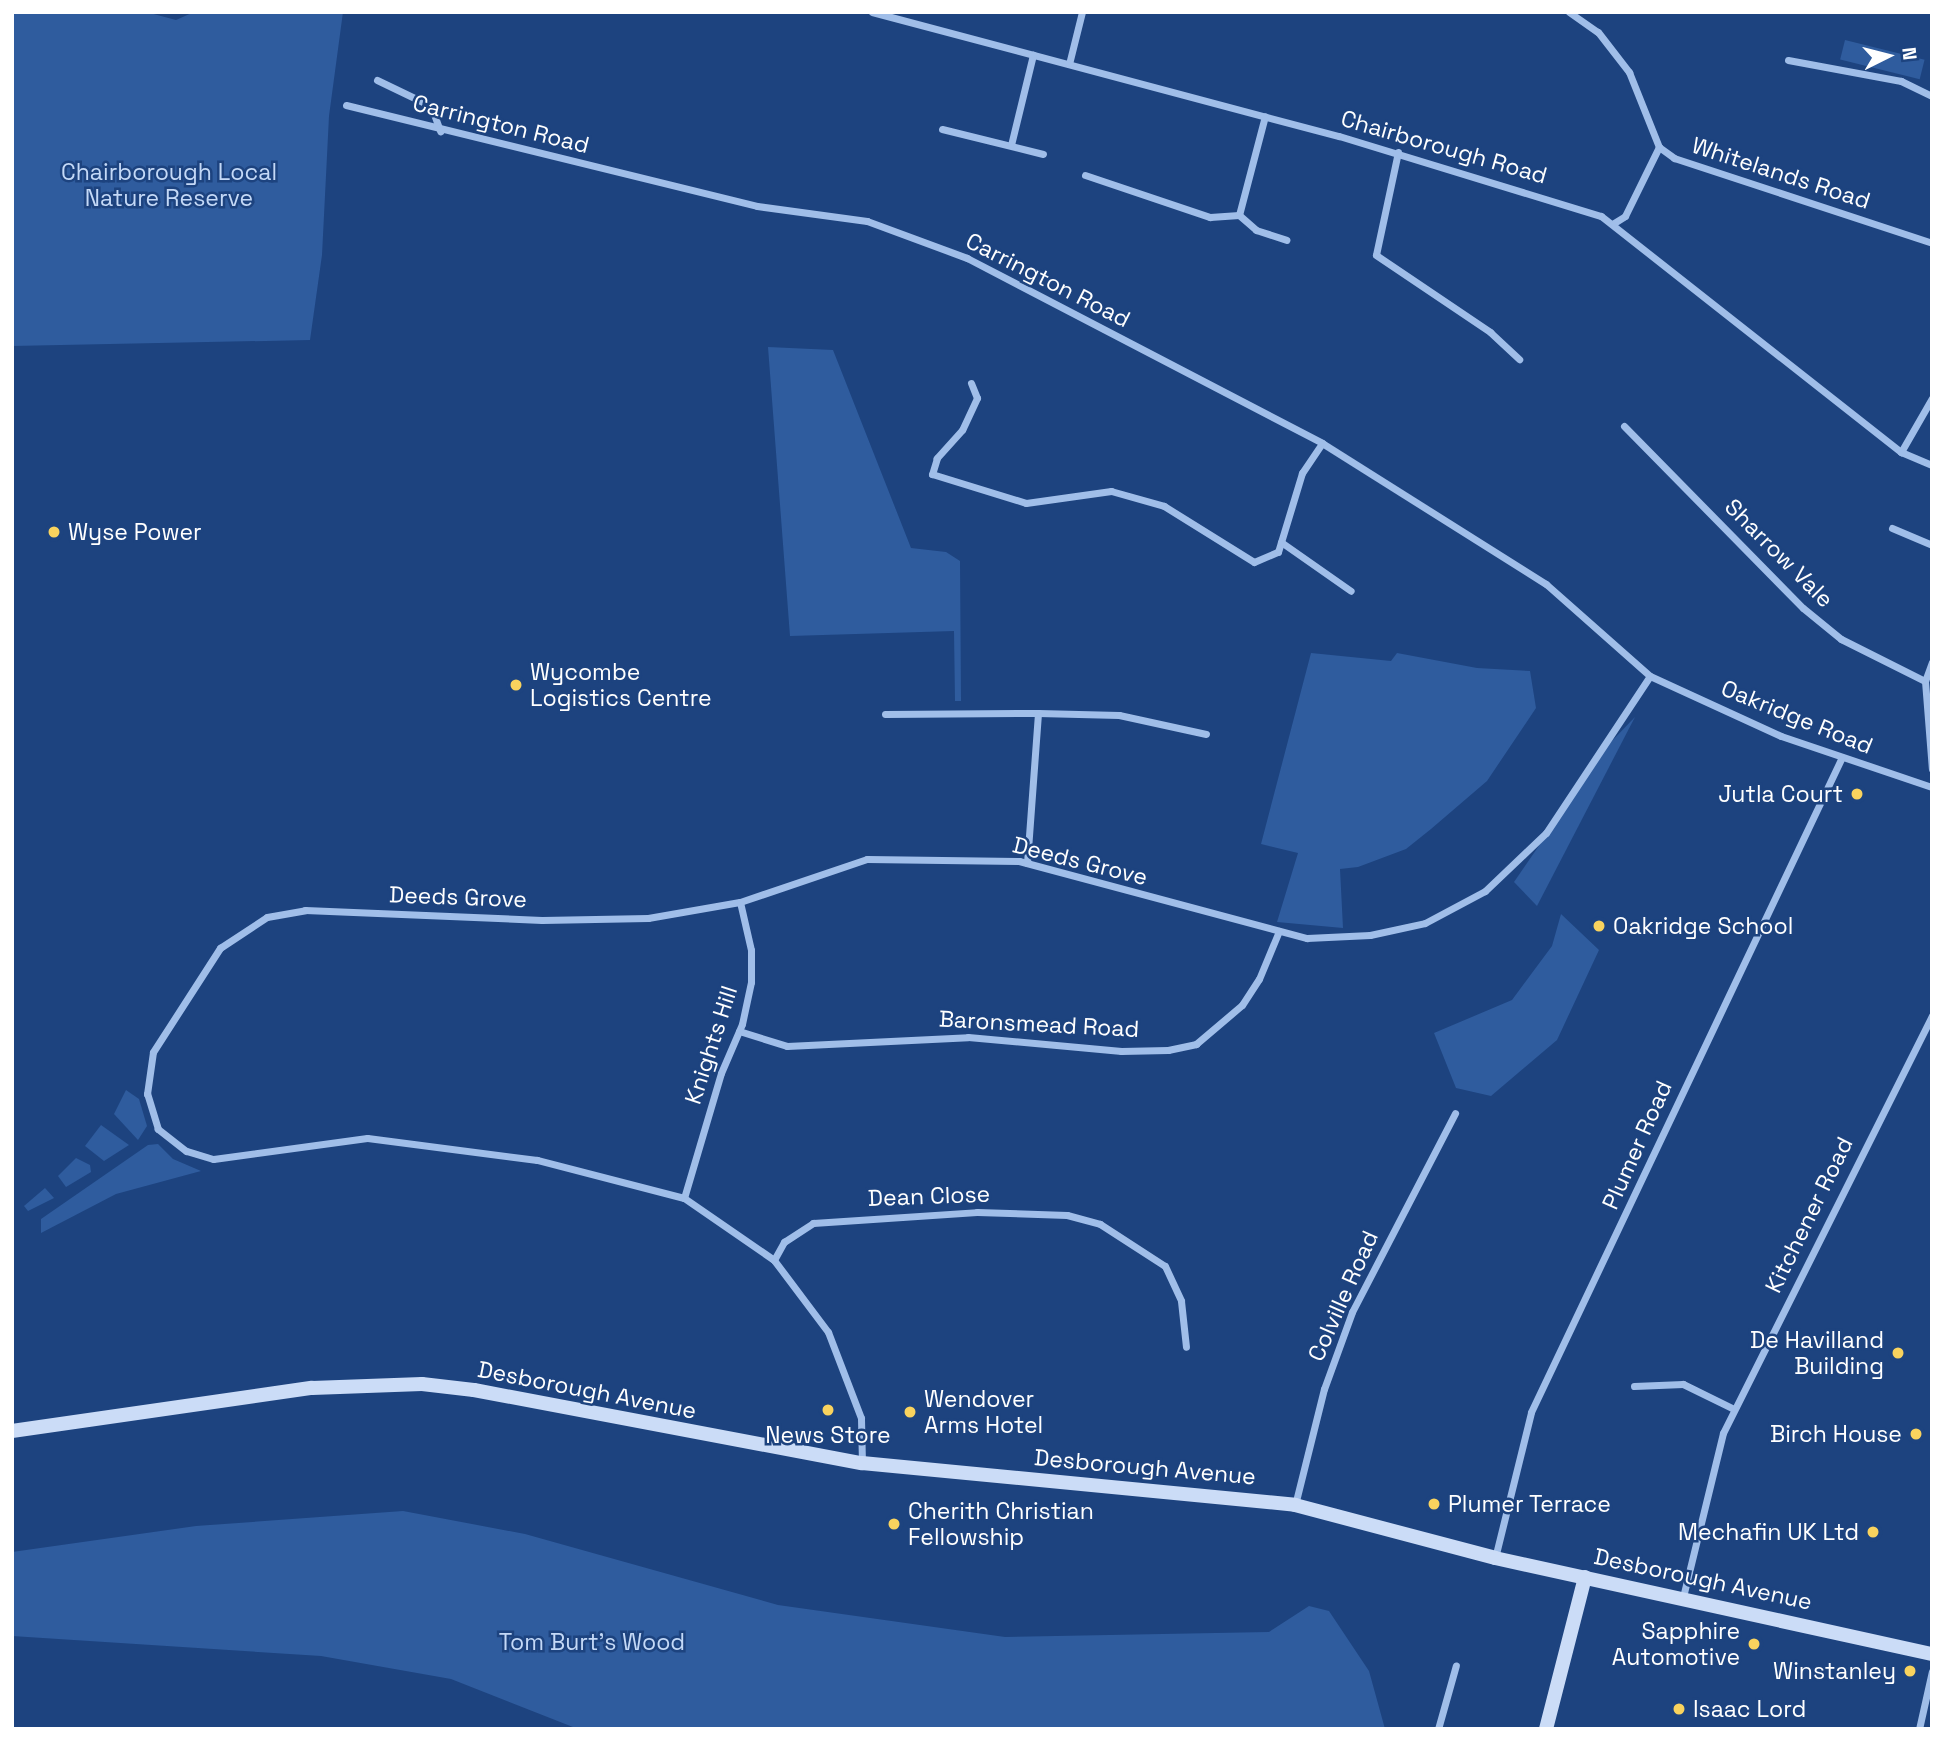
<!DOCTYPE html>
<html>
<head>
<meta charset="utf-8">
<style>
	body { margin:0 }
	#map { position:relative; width:1944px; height:1741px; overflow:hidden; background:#1d437f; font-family:"Space Grotesk",sans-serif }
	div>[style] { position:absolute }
	.green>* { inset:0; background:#2f5c9e; transform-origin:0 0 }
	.street>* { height:7px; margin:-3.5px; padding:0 3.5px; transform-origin:3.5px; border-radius:3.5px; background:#a0bee9 }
	.secondary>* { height:14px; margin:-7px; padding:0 7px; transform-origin:7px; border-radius:7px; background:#cbdcf7 }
	.dots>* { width:19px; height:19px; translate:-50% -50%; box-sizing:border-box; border:4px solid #1d437f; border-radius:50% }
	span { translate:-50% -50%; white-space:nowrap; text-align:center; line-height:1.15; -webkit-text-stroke:5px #1d437f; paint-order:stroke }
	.street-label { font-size:23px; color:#fff }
	.park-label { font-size:23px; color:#c4d9f7 }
	.poi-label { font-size:23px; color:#fff }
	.left { translate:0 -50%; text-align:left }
	.right { translate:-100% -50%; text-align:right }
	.frame { position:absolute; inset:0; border:14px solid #fff; pointer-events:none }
	.north { position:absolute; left:1853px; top:21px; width:70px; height:70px; -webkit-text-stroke:5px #1d437f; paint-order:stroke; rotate:84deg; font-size:19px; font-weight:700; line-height:28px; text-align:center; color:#fff }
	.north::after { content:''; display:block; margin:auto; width:24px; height:32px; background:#fff; clip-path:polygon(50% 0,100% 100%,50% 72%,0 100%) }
</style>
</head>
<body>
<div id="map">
	<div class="green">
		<div style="clip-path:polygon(12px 12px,146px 12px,176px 20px,194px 12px,343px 12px,329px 116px,322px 255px,310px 340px,12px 346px)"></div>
		<div style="left:1845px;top:40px;width:82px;height:20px;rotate:14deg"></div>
		<div style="clip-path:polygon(768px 347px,833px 350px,911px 548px,946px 552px,960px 561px,961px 701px,955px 701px,954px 631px,790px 636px)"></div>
		<div style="clip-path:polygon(1311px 653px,1391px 661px,1397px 653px,1477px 668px,1530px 671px,1536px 708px,1487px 781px,1431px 829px,1406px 849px,1358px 867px,1340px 869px,1343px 928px,1277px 922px,1298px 853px,1261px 844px)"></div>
		<div style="clip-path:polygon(1635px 717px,1537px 906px,1514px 882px,1608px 745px)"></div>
		<div style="clip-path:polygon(1561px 914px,1599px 950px,1557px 1040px,1491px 1096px,1456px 1088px,1434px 1033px,1512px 1000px,1552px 946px)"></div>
		<div style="clip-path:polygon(126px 1090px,139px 1099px,147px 1126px,138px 1140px,114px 1114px)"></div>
		<div style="clip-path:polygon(101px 1125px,129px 1145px,104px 1161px,85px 1146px)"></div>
		<div style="clip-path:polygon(158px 1144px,173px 1159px,201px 1171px,116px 1194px,41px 1233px,41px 1219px,148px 1145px)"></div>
		<div style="clip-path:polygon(76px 1158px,90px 1165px,91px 1172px,66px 1187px,58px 1176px)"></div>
		<div style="clip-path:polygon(45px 1188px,54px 1198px,28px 1211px,24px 1206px)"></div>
		<div style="clip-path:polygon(403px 1511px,525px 1534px,778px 1605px,1005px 1637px,1269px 1632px,1309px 1606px,1329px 1611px,1369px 1671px,1385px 1729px,578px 1729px,451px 1679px,321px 1656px,12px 1636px,12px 1552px,196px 1526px)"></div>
	</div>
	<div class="street">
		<div style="left:872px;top:12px;width:483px;rotate:14.9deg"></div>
		<div style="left:1339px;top:136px;width:274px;rotate:17deg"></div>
		<div style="left:1601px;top:216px;width:382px;rotate:38.2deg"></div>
		<div style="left:1901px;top:452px;width:34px;rotate:23deg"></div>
		<div style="left:1569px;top:12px;width:35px;rotate:35deg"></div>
		<div style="left:1598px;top:32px;width:51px;rotate:52.2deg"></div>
		<div style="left:1629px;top:72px;width:81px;rotate:68.2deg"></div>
		<div style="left:1659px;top:147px;width:19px;rotate:36deg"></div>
		<div style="left:1674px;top:158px;width:272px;rotate:18.2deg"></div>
		<div style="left:1788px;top:60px;width:115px;rotate:10.5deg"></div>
		<div style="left:1901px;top:81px;width:34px;rotate:26deg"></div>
		<div style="left:1069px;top:64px;width:54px;rotate:-76deg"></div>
		<div style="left:377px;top:80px;width:60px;rotate:25.7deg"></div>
		<div style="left:431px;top:106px;width:27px;rotate:70deg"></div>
		<div style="left:346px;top:105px;width:423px;rotate:13.8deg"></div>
		<div style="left:757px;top:206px;width:111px;rotate:7.8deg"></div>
		<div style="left:867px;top:221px;width:107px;rotate:20.3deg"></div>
		<div style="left:967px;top:258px;width:400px;rotate:27.5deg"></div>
		<div style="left:1322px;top:443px;width:265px;rotate:32.2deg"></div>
		<div style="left:1546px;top:584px;width:139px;rotate:41.5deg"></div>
		<div style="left:1650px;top:676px;width:144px;rotate:24.6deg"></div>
		<div style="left:1781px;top:736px;width:159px;rotate:18.7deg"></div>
		<div style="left:942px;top:129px;width:104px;rotate:13.9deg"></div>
		<div style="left:1011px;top:145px;width:93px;rotate:-76.3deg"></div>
		<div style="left:1398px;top:152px;width:105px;rotate:102.1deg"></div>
		<div style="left:1376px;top:255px;width:138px;rotate:34deg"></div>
		<div style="left:1490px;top:332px;width:40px;rotate:43deg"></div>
		<div style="left:1085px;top:175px;width:132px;rotate:18.6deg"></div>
		<div style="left:1210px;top:217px;width:29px;rotate:-4deg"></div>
		<div style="left:1239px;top:215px;width:23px;rotate:41deg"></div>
		<div style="left:1256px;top:230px;width:32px;rotate:18deg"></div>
		<div style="left:1239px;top:215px;width:102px;rotate:-75.3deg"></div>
		<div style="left:1614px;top:223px;width:13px;rotate:-32deg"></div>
		<div style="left:1625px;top:216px;width:77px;rotate:-63.8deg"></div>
		<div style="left:971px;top:383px;width:16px;rotate:68deg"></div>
		<div style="left:977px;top:398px;width:35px;rotate:115deg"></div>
		<div style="left:962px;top:430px;width:38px;rotate:132deg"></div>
		<div style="left:937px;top:458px;width:17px;rotate:107deg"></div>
		<div style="left:932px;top:474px;width:98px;rotate:17.1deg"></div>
		<div style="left:1026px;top:503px;width:86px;rotate:-8deg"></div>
		<div style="left:1111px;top:491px;width:55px;rotate:15.8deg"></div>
		<div style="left:1164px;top:506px;width:106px;rotate:31.9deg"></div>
		<div style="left:1254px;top:562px;width:26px;rotate:-23deg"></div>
		<div style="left:1278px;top:552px;width:83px;rotate:-73.1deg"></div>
		<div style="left:1302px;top:473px;width:36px;rotate:-56deg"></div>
		<div style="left:1624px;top:426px;width:255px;rotate:45.5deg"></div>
		<div style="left:1803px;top:608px;width:49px;rotate:39.2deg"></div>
		<div style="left:1841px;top:639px;width:94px;rotate:26.6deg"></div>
		<div style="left:1901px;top:452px;width:62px;rotate:-60.1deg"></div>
		<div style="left:1892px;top:528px;width:43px;rotate:23deg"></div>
		<div style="left:1281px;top:542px;width:85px;rotate:35deg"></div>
		<div style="left:1932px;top:662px;width:20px;rotate:110deg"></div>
		<div style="left:1925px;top:681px;width:88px;rotate:85.5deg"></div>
		<div style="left:885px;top:714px;width:153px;rotate:-0.4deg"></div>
		<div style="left:1027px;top:863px;width:150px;rotate:-85.8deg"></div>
		<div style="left:1038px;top:713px;width:81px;rotate:1.4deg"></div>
		<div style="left:1119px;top:715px;width:89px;rotate:12.3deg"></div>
		<div style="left:739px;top:1031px;width:50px;rotate:17.4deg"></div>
		<div style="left:787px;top:1046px;width:181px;rotate:-2.8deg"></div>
		<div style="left:968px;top:1037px;width:154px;rotate:5.2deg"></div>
		<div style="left:1121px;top:1051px;width:47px;rotate:-1.2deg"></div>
		<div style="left:1168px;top:1050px;width:29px;rotate:-12deg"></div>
		<div style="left:1196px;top:1044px;width:60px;rotate:-40.3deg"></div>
		<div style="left:1242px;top:1005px;width:31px;rotate:-57deg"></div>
		<div style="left:1259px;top:979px;width:52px;rotate:-67.4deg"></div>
		<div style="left:684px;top:1198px;width:130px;rotate:-73.5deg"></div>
		<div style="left:721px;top:1073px;width:53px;rotate:-66.8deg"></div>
		<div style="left:742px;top:1024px;width:43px;rotate:-77.9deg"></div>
		<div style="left:751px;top:982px;width:32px;rotate:-90deg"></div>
		<div style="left:751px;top:950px;width:49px;rotate:-102.9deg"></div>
		<div style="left:774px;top:1260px;width:21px;rotate:-61deg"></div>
		<div style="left:784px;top:1242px;width:35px;rotate:-33deg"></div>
		<div style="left:813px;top:1223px;width:164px;rotate:-3.8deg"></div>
		<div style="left:977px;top:1212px;width:90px;rotate:1.9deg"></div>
		<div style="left:1067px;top:1215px;width:34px;rotate:15deg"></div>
		<div style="left:1100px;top:1224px;width:77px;rotate:32.9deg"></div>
		<div style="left:1165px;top:1266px;width:38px;rotate:65deg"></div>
		<div style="left:1181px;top:1301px;width:46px;rotate:83.8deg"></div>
		<div style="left:1634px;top:1386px;width:49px;rotate:-2.3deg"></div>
		<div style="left:1683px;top:1384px;width:57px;rotate:26.1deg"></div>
		<div style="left:862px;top:1463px;width:45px;rotate:-91.3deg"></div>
		<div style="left:861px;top:1418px;width:92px;rotate:-111deg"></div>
		<div style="left:828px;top:1332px;width:90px;rotate:-126.9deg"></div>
		<div style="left:774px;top:1260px;width:109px;rotate:-145.4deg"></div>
		<div style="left:684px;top:1198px;width:152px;rotate:-165.5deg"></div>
		<div style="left:537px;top:1160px;width:171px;rotate:-172.6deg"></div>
		<div style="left:367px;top:1138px;width:155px;rotate:172.2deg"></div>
		<div style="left:213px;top:1159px;width:28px;rotate:-163deg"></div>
		<div style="left:186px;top:1151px;width:36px;rotate:-142deg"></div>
		<div style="left:158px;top:1129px;width:37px;rotate:-107deg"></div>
		<div style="left:147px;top:1094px;width:42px;rotate:-81.9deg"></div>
		<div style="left:153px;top:1052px;width:124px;rotate:-57.2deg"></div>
		<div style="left:220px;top:948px;width:56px;rotate:-33.4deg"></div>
		<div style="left:267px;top:917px;width:39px;rotate:-10deg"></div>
		<div style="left:305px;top:910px;width:237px;rotate:2.4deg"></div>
		<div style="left:542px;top:920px;width:106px;rotate:-1.1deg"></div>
		<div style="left:648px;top:918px;width:93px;rotate:-9.9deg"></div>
		<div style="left:740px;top:902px;width:134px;rotate:-18.7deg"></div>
		<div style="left:867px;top:859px;width:152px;rotate:0.8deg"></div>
		<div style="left:1019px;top:861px;width:298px;rotate:15deg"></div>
		<div style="left:1307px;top:938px;width:63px;rotate:-2.7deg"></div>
		<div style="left:1370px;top:935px;width:56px;rotate:-12.3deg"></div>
		<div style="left:1425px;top:923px;width:68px;rotate:-28.1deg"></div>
		<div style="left:1485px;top:891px;width:84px;rotate:-43.6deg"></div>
		<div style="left:1546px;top:833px;width:188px;rotate:-56.5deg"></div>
		<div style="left:1295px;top:1505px;width:120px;rotate:-76deg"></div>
		<div style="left:1324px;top:1389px;width:82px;rotate:-70deg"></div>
		<div style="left:1352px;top:1312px;width:224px;rotate:-62.6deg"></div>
		<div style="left:1495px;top:1558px;width:150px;rotate:-76.1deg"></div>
		<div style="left:1531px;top:1412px;width:725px;rotate:-64.6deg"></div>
		<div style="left:1683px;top:1597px;width:169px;rotate:-76.3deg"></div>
		<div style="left:1723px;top:1433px;width:467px;rotate:-63.4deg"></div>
		<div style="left:1438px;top:1729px;width:66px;rotate:-74.3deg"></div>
		<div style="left:1919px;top:1729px;width:59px;rotate:-77.4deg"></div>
	</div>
	<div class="secondary">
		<div style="left:12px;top:1431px;width:303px;rotate:-8.2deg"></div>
		<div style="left:312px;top:1388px;width:110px;rotate:-2.1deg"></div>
		<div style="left:422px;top:1384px;width:52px;rotate:6.6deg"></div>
		<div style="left:474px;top:1390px;width:395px;rotate:10.7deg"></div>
		<div style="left:862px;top:1463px;width:435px;rotate:5.5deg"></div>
		<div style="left:1295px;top:1505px;width:207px;rotate:14.8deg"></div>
		<div style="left:1495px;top:1558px;width:447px;rotate:12.4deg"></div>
		<div style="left:1546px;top:1729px;width:157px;rotate:-75.6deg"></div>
	</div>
	<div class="dots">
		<div style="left:54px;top:532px;background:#f9d35e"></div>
		<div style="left:516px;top:685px;background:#f9d35e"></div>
		<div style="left:1857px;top:794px;background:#f9d35e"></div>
		<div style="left:1599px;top:926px;background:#f9d35e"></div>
		<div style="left:1898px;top:1353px;background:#f9d35e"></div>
		<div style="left:828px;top:1410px;background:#f9d35e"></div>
		<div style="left:910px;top:1412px;background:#f9d35e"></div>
		<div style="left:1916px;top:1434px;background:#f9d35e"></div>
		<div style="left:1434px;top:1504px;background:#f9d35e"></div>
		<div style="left:894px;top:1524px;background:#f9d35e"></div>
		<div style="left:1873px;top:1532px;background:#f9d35e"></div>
		<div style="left:1754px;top:1644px;background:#f9d35e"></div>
		<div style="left:1910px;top:1671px;background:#f9d35e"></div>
		<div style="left:1679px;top:1709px;background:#f9d35e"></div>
	</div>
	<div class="street-label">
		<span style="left:501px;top:124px;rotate:14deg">Carrington Road</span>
		<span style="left:1444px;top:147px;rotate:16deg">Chairborough Road</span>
		<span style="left:1781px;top:173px;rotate:18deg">Whitelands Road</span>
		<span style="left:1048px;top:280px;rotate:27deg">Carrington Road</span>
		<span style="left:1779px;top:553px;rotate:45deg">Sharrow Vale</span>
		<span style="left:1797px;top:717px;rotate:22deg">Oakridge Road</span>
		<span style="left:1080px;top:861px;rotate:14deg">Deeds Grove</span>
		<span style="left:458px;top:897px;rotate:2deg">Deeds Grove</span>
		<span style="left:1039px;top:1024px;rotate:3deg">Baronsmead Road</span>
		<span style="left:711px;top:1045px;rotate:-72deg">Knights Hill</span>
		<span style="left:1637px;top:1145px;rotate:-66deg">Plumer Road</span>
		<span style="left:929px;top:1196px;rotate:-2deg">Dean Close</span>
		<span style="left:1809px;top:1215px;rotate:-64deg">Kitchener Road</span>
		<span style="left:1343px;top:1296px;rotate:-66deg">Colville Road</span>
		<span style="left:587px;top:1390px;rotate:11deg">Desborough Avenue</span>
		<span style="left:1145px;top:1467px;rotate:5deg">Desborough Avenue</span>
		<span style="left:1703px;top:1579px;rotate:12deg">Desborough Avenue</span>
	</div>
	<div class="park-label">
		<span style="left:169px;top:185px">Chairborough Local<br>Nature Reserve</span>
		<span style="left:592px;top:1642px">Tom Burt's Wood</span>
	</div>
	<div class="poi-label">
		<span class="left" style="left:68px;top:532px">Wyse Power</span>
		<span class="left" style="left:530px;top:685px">Wycombe<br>Logistics Centre</span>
		<span class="right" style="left:1843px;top:794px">Jutla Court</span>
		<span class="left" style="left:1613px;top:926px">Oakridge School</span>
		<span class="right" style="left:1884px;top:1353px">De Havilland<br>Building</span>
		<span class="left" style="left:924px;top:1412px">Wendover<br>Arms Hotel</span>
		<span class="right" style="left:1902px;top:1434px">Birch House</span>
		<span style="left:828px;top:1435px">News Store</span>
		<span class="left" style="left:1448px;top:1504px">Plumer Terrace</span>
		<span class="left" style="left:908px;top:1524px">Cherith Christian<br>Fellowship</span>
		<span class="right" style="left:1859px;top:1532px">Mechafin UK Ltd</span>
		<span class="right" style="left:1740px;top:1644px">Sapphire<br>Automotive</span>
		<span class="right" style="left:1896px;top:1671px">Winstanley</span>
		<span class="left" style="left:1693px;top:1709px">Isaac Lord</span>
	</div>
	<div class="frame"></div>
	<div class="north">N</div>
</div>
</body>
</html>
